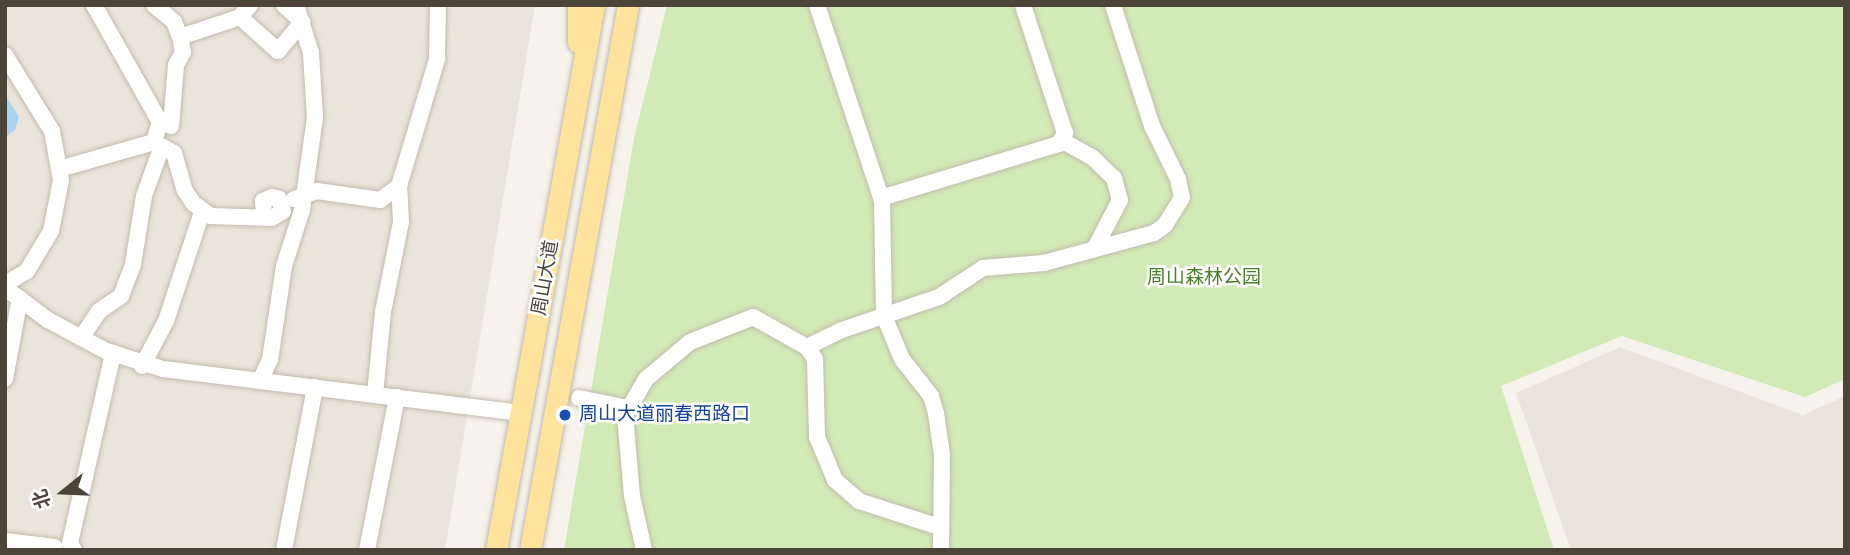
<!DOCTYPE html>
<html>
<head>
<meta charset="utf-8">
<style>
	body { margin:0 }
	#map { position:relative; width:1850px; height:555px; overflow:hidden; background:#f6f3ec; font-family:"Alegreya Sans","Noto Sans SC",sans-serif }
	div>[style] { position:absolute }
	.residential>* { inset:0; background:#eae5da }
	.green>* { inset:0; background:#d2eab5 }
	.water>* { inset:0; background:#a9d4f2 }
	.roads { filter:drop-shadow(0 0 2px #c2bbae) drop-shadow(0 0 2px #c2bbae) }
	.minor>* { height:16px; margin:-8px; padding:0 8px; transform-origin:8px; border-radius:8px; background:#fff }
	.major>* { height:21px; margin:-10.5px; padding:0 10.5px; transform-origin:10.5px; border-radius:10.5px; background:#ffe39c }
	.dots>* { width:19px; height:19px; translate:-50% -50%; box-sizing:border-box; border:4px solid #fff; border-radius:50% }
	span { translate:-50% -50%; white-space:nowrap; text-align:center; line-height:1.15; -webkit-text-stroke:5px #fff; paint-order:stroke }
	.street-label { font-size:19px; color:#4b4439 }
	.park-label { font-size:19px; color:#4a7f2a }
	.transit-label { font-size:19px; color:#164399 }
	.left { translate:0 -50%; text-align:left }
	.frame { position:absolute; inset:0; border:7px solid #4b4439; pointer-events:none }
	.north { position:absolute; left:28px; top:457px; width:70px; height:70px; -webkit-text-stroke:5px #fff; paint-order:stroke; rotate:252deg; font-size:19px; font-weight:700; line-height:28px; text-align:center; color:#4b4439 }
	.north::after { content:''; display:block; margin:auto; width:24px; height:32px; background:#4b4439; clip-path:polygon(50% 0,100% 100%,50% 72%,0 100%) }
</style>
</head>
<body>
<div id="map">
	<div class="residential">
		<div style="clip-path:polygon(5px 5px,535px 5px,445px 550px,5px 550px)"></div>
		<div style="clip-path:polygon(1620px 347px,1803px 415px,1845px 396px,1845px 550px,1571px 550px,1516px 393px)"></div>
	</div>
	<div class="green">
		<div style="clip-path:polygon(667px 5px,1845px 5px,1845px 379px,1805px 397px,1622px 336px,1501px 386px,1554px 550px,564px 550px,634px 138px)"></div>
	</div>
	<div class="water">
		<div style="clip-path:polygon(5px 94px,19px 117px,15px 130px,5px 137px)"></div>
	</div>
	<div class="roads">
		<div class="minor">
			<div style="left:94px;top:5px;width:134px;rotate:60.6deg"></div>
			<div style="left:160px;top:122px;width:21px;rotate:107deg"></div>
			<div style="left:154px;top:142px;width:23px;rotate:29deg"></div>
			<div style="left:174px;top:153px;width:37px;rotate:74deg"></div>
			<div style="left:184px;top:189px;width:17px;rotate:57deg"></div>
			<div style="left:193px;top:203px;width:22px;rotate:36deg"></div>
			<div style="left:211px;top:216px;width:61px;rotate:1.9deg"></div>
			<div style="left:272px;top:218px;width:13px;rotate:-32deg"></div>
			<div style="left:283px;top:211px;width:13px;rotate:-108deg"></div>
			<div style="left:279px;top:199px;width:7px;rotate:-164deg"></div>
			<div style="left:272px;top:197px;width:10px;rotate:156deg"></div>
			<div style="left:263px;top:201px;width:14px;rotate:86deg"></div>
			<div style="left:154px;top:5px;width:26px;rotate:40deg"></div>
			<div style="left:174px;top:22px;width:16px;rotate:68deg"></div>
			<div style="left:817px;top:5px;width:206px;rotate:71.6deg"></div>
			<div style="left:882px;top:200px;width:116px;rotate:89deg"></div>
			<div style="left:884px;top:316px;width:47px;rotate:67.3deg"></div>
			<div style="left:902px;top:359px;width:47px;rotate:51.9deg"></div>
			<div style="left:931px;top:396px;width:18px;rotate:74deg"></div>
			<div style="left:936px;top:413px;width:42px;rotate:81.9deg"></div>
			<div style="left:942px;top:455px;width:95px;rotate:90.6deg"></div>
			<div style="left:240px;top:17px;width:51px;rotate:41.8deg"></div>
			<div style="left:278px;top:51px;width:38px;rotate:-50deg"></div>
			<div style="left:302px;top:22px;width:25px;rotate:-137deg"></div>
			<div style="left:5px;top:55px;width:89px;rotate:58.3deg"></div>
			<div style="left:52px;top:131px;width:50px;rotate:79.6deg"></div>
			<div style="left:61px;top:180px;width:52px;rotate:101.1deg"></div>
			<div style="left:51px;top:231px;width:47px;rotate:121deg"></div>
			<div style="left:27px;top:271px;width:26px;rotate:149deg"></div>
			<div style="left:171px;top:126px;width:61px;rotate:-85.3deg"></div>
			<div style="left:176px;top:65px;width:15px;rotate:-62deg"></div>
			<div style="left:183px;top:52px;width:15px;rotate:-101deg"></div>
			<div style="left:180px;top:37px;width:63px;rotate:-18.4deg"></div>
			<div style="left:240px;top:17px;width:16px;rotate:-50deg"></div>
			<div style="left:1061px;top:140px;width:37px;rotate:29deg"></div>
			<div style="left:1093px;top:158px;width:29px;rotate:44deg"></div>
			<div style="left:1114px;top:178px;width:23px;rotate:75deg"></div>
			<div style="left:1120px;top:200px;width:52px;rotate:117.6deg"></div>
			<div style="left:59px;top:169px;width:99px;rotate:-15.9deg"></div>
			<div style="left:881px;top:198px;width:186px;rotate:-16.9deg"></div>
			<div style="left:1059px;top:144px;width:13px;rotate:-61deg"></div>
			<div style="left:1065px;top:133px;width:135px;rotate:-108.2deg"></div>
			<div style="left:294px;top:199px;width:24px;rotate:-19deg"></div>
			<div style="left:317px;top:191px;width:64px;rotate:8.1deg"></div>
			<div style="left:380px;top:200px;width:24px;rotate:-36deg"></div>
			<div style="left:5px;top:288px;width:54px;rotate:36.7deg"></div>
			<div style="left:48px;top:320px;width:66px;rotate:28.1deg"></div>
			<div style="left:106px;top:351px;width:60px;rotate:17.5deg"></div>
			<div style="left:163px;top:369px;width:361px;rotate:7deg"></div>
			<div style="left:81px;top:338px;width:32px;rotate:-56deg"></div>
			<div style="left:99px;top:311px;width:27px;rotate:-34deg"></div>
			<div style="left:121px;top:296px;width:34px;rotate:-69deg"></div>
			<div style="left:133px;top:264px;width:69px;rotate:-80.8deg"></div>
			<div style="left:144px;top:196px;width:50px;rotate:-70.1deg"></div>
			<div style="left:807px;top:347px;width:14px;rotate:56deg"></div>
			<div style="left:815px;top:359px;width:78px;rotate:88.5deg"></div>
			<div style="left:817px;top:437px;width:47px;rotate:67.3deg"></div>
			<div style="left:835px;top:480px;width:32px;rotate:41deg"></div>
			<div style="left:859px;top:501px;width:84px;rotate:18deg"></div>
			<div style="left:142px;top:366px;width:51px;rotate:-61.9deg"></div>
			<div style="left:166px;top:321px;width:115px;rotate:-71.7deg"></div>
			<div style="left:5px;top:379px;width:82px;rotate:-79.5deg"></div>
			<div style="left:260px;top:381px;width:23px;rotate:-65deg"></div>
			<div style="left:270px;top:360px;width:95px;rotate:-81.5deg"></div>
			<div style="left:284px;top:266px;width:59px;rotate:-72.2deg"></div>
			<div style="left:302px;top:210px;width:94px;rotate:-82deg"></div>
			<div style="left:315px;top:117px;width:64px;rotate:-93.6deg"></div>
			<div style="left:311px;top:53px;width:50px;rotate:-107.4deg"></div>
			<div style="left:375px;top:394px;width:82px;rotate:-84.4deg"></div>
			<div style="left:383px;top:312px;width:92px;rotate:-78.7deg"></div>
			<div style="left:401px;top:222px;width:36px;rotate:-93deg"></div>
			<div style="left:399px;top:186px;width:133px;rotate:-73.3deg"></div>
			<div style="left:437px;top:59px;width:54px;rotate:-88.9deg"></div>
			<div style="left:579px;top:398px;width:50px;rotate:11.5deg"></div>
			<div style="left:5px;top:541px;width:50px;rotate:6.8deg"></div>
			<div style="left:74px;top:550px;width:8px;rotate:-120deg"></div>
			<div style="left:70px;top:543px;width:195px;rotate:-77.2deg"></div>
			<div style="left:284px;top:550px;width:166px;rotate:-79.2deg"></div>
			<div style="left:367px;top:550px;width:156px;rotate:-78.9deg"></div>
			<div style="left:644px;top:550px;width:55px;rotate:-102.5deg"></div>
			<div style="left:632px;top:496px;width:81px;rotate:-94.9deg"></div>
			<div style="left:625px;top:415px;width:42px;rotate:-59.7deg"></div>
			<div style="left:646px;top:379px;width:57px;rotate:-40.1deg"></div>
			<div style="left:690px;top:342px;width:68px;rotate:-21.6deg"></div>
			<div style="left:753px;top:317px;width:62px;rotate:29.1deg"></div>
			<div style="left:807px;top:347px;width:39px;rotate:-26deg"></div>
			<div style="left:842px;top:330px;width:102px;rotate:-18.8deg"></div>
			<div style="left:939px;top:297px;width:53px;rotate:-33.4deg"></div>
			<div style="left:983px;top:268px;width:61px;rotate:-4.7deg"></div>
			<div style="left:1044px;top:263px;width:114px;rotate:-15.3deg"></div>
			<div style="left:1154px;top:233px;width:14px;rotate:-36deg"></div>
			<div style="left:1165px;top:225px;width:32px;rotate:-58deg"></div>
			<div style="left:1182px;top:198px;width:19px;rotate:-102deg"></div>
			<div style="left:1178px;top:179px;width:59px;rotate:-116.1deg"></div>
			<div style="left:1152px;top:126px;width:127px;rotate:-107.9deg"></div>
		</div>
		<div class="major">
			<div style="left:578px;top:5px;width:37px;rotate:90deg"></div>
			<div style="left:496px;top:550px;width:554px;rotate:-79.81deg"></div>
			<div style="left:530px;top:550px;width:554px;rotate:-79.81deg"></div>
		</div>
	</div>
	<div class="dots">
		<div style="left:565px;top:415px;background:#1a4fb4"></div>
	</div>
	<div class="street-label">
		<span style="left:546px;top:278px;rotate:-80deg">周山大道</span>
	</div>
	<div class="park-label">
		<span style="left:1204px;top:278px">周山森林公园</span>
	</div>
	<div class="transit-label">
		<span class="left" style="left:579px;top:415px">周山大道丽春西路口</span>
	</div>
	<div class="frame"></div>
	<div class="north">北</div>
</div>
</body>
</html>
